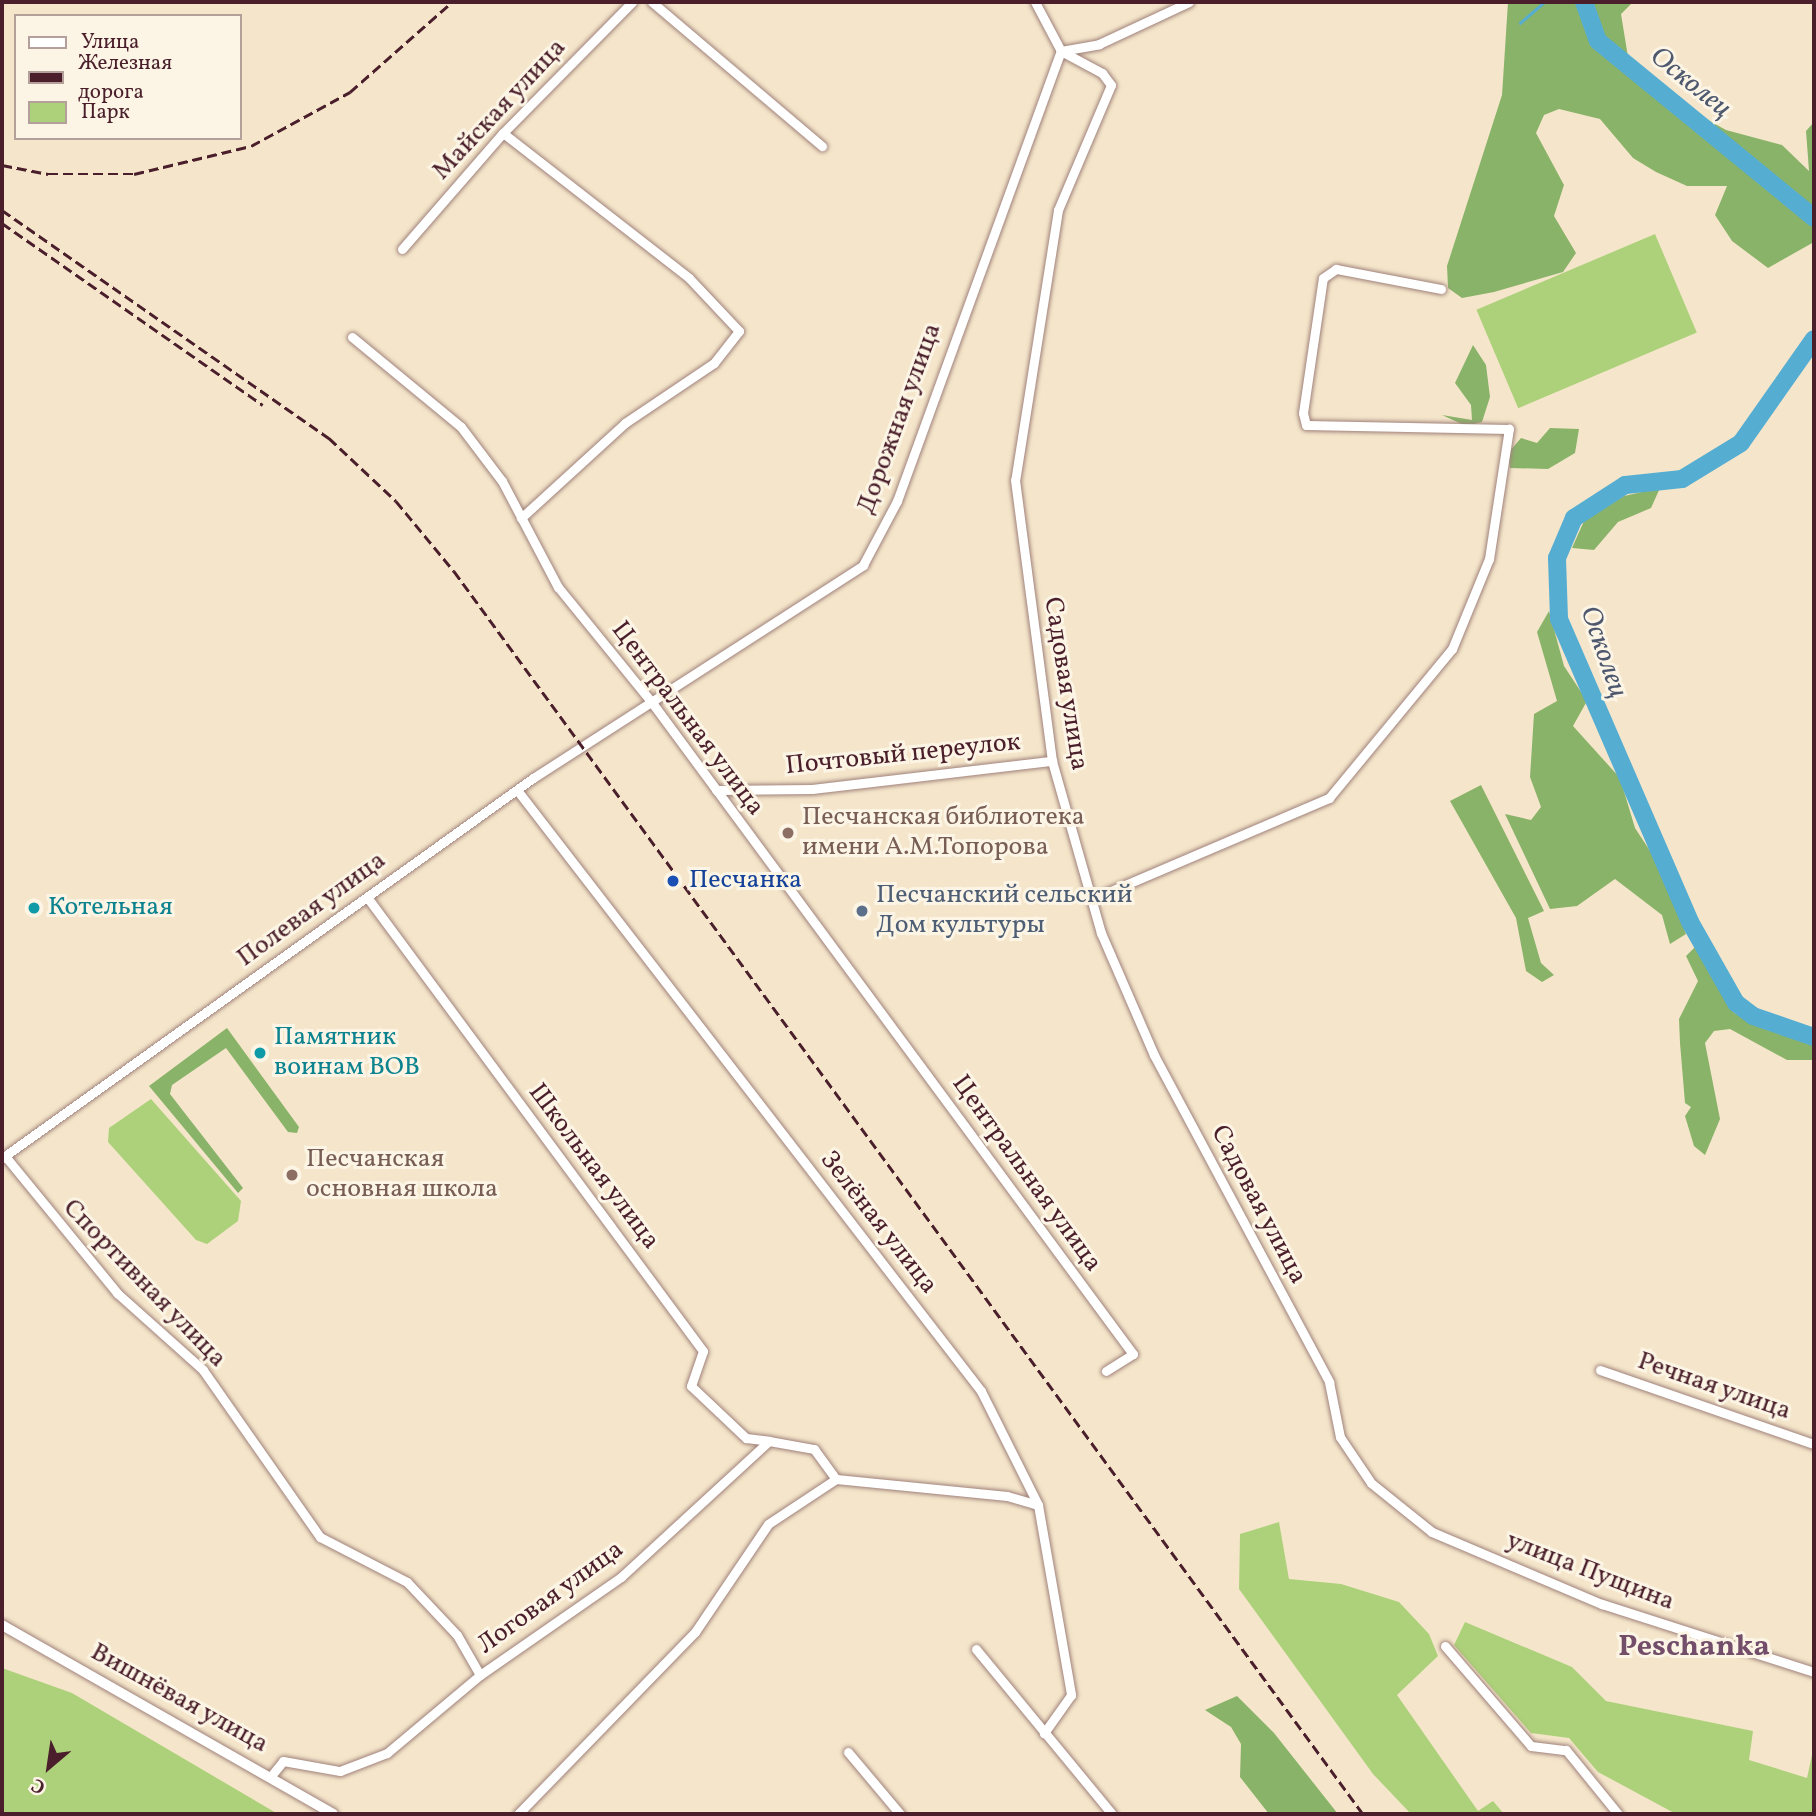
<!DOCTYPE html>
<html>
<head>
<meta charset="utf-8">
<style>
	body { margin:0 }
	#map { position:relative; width:1816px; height:1816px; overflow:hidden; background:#f5e6cb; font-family:Vollkorn,serif }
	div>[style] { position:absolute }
	.green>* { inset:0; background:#add17a; transform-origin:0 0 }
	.forest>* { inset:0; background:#8ab36a }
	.stream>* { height:2.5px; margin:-1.25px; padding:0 1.25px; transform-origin:1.25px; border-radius:1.25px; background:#55add2 }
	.river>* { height:18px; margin:-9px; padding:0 9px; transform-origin:9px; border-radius:9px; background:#55add2 }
	.roads { filter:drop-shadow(0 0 2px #a0827b) drop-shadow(0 0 2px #a0827b) }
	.minor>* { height:9px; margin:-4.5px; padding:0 4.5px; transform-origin:4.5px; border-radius:4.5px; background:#fff }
	.tertiary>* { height:10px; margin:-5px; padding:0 5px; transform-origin:5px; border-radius:5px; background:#fff }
	.rail>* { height:2.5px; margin-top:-1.25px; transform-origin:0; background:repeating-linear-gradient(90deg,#4a1f2b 0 10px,transparent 0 15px) }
	.dots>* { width:19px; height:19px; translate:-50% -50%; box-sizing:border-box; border:4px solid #fcf5e5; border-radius:50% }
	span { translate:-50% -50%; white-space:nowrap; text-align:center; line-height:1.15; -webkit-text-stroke:6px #fcf5e5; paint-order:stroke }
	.street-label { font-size:26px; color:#4a1f2b }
	.education-label { font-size:26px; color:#785e54 }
	.left { translate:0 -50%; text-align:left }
	.transit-label { font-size:26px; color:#164399 }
	.service-label { font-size:26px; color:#4e5e75 }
	.culture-label { font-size:26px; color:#0d838f }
	.water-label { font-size:28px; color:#4e586e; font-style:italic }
	.quarter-label { font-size:30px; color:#734e6a; font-weight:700 }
	.frame { position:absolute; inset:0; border:4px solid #4a1f2b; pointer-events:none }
	.legend { position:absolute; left:14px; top:14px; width:228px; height:126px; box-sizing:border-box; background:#fcf5e5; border:2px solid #b59f9b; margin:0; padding:9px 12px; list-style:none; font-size:21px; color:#4a1f2b }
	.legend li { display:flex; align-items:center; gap:14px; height:35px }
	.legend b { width:35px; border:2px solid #b59f9b }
	.north { position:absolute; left:14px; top:1732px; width:70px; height:70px; -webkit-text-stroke:5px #fcf5e5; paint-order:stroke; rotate:209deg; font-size:19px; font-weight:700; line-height:28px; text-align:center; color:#4a1f2b }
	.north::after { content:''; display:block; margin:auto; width:24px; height:32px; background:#4a1f2b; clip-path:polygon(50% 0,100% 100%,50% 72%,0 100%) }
</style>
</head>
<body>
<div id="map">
	<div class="green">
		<div style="left:1655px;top:234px;width:107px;height:194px;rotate:67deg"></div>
		<div style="clip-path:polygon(151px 1099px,241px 1201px,238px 1221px,207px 1244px,196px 1240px,108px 1142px,109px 1128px)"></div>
		<div style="clip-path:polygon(1279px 1522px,1289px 1579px,1341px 1584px,1399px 1602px,1429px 1634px,1438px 1656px,1397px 1695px,1478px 1811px,1493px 1801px,1504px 1814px,1411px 1814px,1373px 1774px,1239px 1589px,1240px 1534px)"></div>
		<div style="clip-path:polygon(1465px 1622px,1572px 1667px,1606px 1701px,1753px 1731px,1749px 1760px,1807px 1778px,1814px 1746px,1814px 1814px,1676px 1814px,1598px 1772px,1569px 1738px,1531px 1733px,1454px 1645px)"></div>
		<div style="clip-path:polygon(2px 1668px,72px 1693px,278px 1814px,2px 1814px)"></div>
	</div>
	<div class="forest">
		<div style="clip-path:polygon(1508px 2px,1633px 2px,1621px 14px,1628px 57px,1668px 98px,1726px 130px,1782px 145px,1809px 171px,1806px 131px,1814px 122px,1814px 242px,1768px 268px,1732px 241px,1715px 215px,1727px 186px,1687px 186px,1656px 172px,1633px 158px,1600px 119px,1559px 109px,1544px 115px,1536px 133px,1564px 185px,1554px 216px,1576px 253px,1563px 272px,1494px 292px,1462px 298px,1448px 288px,1447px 266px,1502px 95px)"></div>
		<div style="clip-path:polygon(1473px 345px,1486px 365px,1490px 397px,1482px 422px,1466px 426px,1442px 415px,1472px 420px,1471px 405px,1455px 383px)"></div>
		<div style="clip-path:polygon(1550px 428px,1579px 429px,1575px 453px,1548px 469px,1510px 468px,1508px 453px,1521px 438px,1537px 443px)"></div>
		<div style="clip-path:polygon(1660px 488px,1651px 508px,1618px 522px,1594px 550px,1572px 548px,1584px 521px,1624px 496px)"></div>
		<div style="clip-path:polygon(1549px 611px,1564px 666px,1587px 701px,1573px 726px,1620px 778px,1635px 828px,1660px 866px,1686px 934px,1670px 944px,1662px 915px,1615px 879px,1577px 906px,1550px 909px,1505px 814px,1531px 820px,1541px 807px,1530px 777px,1534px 714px,1557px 701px,1537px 632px)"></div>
		<div style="clip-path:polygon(1481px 785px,1544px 911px,1528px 918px,1541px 963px,1554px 975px,1542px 982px,1526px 971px,1516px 918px,1450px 801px)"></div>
		<div style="clip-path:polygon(1696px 946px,1734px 1013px,1814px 1042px,1814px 1060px,1787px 1060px,1730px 1029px,1714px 1031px,1705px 1043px,1720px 1119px,1705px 1155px,1694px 1146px,1685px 1116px,1691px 1107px,1685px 1103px,1680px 1043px,1679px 1019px,1698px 981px,1686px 956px)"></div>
		<div style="clip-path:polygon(227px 1028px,299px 1127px,297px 1133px,288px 1132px,226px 1048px,172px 1085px,170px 1094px,243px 1188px,238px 1193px,149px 1086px)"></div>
		<div style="clip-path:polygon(1237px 1696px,1274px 1733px,1338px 1814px,1269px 1814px,1240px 1777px,1241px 1744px,1231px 1727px,1205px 1710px)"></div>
	</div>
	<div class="stream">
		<div style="left:1520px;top:23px;width:32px;rotate:-41deg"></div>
	</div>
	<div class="river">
		<div style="left:1584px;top:2px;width:41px;rotate:70.3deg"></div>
		<div style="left:1598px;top:41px;width:279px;rotate:39.3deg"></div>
		<div style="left:1814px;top:339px;width:127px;rotate:125.1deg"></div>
		<div style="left:1741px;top:443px;width:69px;rotate:148.6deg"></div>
		<div style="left:1682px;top:479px;width:57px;rotate:174deg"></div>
		<div style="left:1625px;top:485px;width:61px;rotate:147.1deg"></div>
		<div style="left:1574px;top:518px;width:43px;rotate:113deg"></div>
		<div style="left:1557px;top:558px;width:61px;rotate:88.1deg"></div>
		<div style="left:1559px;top:619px;width:330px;rotate:66.6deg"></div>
		<div style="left:1690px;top:922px;width:93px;rotate:60.4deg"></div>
		<div style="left:1736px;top:1003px;width:21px;rotate:37deg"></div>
		<div style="left:1753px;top:1016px;width:65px;rotate:19deg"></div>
	</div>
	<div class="roads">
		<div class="minor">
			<div style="left:652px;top:2px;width:223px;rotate:40.3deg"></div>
			<div style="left:1035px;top:2px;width:55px;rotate:62deg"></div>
			<div style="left:1061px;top:51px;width:47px;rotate:28.2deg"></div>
			<div style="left:1102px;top:73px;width:15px;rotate:53deg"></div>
			<div style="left:1111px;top:85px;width:136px;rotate:113deg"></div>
			<div style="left:1058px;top:210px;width:273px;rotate:99deg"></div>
			<div style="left:1015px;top:480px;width:283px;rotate:82.5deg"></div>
			<div style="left:1052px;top:761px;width:179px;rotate:74.1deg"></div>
			<div style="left:1101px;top:933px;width:133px;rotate:66.5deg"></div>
			<div style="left:1154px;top:1055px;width:371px;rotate:61.8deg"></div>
			<div style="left:1329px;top:1382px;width:56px;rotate:78.7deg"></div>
			<div style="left:1340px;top:1437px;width:55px;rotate:56deg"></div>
			<div style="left:1371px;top:1483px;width:78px;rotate:38.8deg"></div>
			<div style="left:1432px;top:1532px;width:185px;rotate:23deg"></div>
			<div style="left:1602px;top:1604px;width:223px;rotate:17.8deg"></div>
			<div style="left:1061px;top:51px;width:39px;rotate:-10deg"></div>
			<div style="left:1099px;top:44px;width:99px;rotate:-25deg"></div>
			<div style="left:503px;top:133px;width:236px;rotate:37.9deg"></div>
			<div style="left:689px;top:278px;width:73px;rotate:46.7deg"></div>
			<div style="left:739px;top:331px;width:41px;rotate:128deg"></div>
			<div style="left:714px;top:363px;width:107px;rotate:146deg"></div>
			<div style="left:625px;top:423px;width:141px;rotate:137.6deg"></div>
			<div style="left:402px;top:249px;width:154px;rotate:-49deg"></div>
			<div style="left:503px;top:133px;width:184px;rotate:-45.4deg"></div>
			<div style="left:352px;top:337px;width:141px;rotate:39.5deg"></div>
			<div style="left:461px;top:427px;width:68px;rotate:52.8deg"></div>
			<div style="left:502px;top:481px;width:120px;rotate:62.2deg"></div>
			<div style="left:558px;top:587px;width:151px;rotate:50.9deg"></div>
			<div style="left:653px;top:704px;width:808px;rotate:53.56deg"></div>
			<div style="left:1133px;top:1354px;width:32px;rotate:148deg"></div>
			<div style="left:517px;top:790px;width:759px;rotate:52.33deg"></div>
			<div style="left:981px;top:1391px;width:127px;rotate:63.4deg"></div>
			<div style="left:1038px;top:1505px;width:193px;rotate:80.1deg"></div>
			<div style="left:1071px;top:1695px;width:47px;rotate:125.4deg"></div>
			<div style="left:716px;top:790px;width:96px;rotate:-0.6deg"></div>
			<div style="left:812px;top:789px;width:242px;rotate:-6.7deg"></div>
			<div style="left:367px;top:897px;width:565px;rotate:53.5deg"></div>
			<div style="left:703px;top:1351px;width:37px;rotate:109deg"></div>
			<div style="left:691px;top:1386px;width:76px;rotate:43.4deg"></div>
			<div style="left:746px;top:1438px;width:23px;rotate:7deg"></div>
			<div style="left:1092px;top:899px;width:258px;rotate:-23.1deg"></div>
			<div style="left:1329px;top:798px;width:193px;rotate:-50.5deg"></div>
			<div style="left:1452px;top:649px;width:97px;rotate:-67.7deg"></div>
			<div style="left:1489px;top:559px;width:132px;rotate:-81.3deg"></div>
			<div style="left:1509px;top:429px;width:203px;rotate:-178.9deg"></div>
			<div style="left:1306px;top:425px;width:12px;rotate:-104deg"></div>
			<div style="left:1303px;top:413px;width:136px;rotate:-81.6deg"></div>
			<div style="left:1323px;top:278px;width:16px;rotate:-35deg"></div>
			<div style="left:1336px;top:269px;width:107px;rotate:10.8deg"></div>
			<div style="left:5px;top:1156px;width:177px;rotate:50.7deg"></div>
			<div style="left:117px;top:1293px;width:115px;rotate:41.8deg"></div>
			<div style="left:203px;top:1370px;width:204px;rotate:55deg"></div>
			<div style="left:320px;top:1537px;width:98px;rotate:27.3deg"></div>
			<div style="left:407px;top:1582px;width:73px;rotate:46.7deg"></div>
			<div style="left:457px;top:1635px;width:46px;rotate:60.1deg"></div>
			<div style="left:2px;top:1158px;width:653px;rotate:-35.59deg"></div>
			<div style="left:533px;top:778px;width:393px;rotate:-32.8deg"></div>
			<div style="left:863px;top:565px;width:72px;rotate:-62deg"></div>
			<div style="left:897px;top:501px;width:479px;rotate:-70deg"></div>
			<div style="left:1600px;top:1370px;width:226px;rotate:19.1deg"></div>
			<div style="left:1445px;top:1646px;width:132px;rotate:49.3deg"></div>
			<div style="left:1531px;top:1746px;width:35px;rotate:7deg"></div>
			<div style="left:1566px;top:1750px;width:82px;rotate:50.9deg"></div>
			<div style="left:976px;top:1649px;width:214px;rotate:50.5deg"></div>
			<div style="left:848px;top:1752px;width:81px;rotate:50deg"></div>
			<div style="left:271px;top:1776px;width:19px;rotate:-51deg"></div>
			<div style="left:283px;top:1761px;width:58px;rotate:10deg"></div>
			<div style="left:340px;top:1771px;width:50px;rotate:-21deg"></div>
			<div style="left:387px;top:1753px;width:121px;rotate:-40deg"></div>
			<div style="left:480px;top:1675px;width:172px;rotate:-34.8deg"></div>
			<div style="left:621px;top:1577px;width:201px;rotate:-42.6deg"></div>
			<div style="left:769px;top:1441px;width:46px;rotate:10.1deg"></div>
			<div style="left:814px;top:1449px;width:37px;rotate:54deg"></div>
			<div style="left:518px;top:1814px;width:254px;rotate:-45.8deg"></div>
			<div style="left:695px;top:1632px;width:130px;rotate:-55.9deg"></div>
			<div style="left:768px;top:1524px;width:82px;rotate:-33.5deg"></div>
			<div style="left:836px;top:1479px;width:172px;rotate:5.7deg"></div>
			<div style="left:1007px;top:1496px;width:32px;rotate:16deg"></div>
		</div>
		<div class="tertiary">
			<div style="left:2px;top:1625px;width:381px;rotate:29.7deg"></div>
		</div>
	</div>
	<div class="rail">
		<div style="left:2px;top:165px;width:47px;rotate:11.1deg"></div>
		<div style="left:48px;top:174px;width:86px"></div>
		<div style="left:134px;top:174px;width:120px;rotate:-13.5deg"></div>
		<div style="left:251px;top:146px;width:113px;rotate:-28.6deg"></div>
		<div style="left:350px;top:92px;width:136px;rotate:-41.4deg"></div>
		<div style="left:2px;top:210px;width:399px;rotate:34.9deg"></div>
		<div style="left:329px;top:438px;width:92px;rotate:43.2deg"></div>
		<div style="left:396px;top:501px;width:91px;rotate:50.4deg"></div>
		<div style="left:454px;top:571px;width:1540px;rotate:53.82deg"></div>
		<div style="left:2px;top:223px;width:318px;rotate:34.9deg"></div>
	</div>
	<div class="dots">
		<div style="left:788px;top:833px;background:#8d6e63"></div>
		<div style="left:673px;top:881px;background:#1a4fb4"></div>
		<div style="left:34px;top:908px;background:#0f9aa8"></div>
		<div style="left:862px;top:911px;background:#5c6f8a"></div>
		<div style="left:260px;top:1053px;background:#0f9aa8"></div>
		<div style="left:292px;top:1175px;background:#8d6e63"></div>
	</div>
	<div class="street-label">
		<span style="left:500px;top:110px;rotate:-47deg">Майская улица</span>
		<span style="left:900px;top:419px;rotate:-70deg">Дорожная улица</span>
		<span style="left:1065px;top:684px;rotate:81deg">Садовая улица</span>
		<span style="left:687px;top:719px;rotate:53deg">Центральная улица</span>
		<span style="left:903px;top:755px;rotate:-6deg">Почтовый переулок</span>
		<span style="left:312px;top:910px;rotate:-36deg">Полевая улица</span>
		<span style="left:593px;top:1167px;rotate:53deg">Школьная улица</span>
		<span style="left:1026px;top:1174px;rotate:54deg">Центральная улица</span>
		<span style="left:1258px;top:1205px;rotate:62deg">Садовая улица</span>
		<span style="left:878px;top:1223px;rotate:52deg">Зелёная улица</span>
		<span style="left:144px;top:1284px;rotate:46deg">Спортивная улица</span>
		<span style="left:1714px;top:1387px;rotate:19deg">Речная улица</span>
		<span style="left:1590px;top:1572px;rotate:21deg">улица Пущина</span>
		<span style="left:551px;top:1598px;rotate:-36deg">Логовая улица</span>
		<span style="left:179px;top:1699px;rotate:29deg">Вишнёвая улица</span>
	</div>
	<div class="education-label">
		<span class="left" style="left:802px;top:833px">Песчанская библиотека<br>имени А.М.Топорова</span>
		<span class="left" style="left:306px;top:1175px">Песчанская<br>основная школа</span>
	</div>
	<div class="transit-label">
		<span class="left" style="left:689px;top:881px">Песчанка</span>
	</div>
	<div class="service-label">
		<span class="left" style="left:876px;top:911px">Песчанский сельский<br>Дом культуры</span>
	</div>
	<div class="culture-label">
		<span class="left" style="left:48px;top:908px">Котельная</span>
		<span class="left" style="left:274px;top:1053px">Памятник<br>воинам ВОВ</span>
	</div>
	<div class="water-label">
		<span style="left:1690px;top:83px;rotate:39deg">Осколец</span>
		<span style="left:1603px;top:652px;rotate:71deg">Осколец</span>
	</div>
	<div class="quarter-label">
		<span style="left:1694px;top:1647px">Peschanka</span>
	</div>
	<div class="frame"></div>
	<ul class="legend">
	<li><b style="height:9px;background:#fff"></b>Улица</li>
	<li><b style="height:9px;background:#4a1f2b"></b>Железная дорога</li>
	<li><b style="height:19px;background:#add17a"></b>Парк</li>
	</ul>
	<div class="north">С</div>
</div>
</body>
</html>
